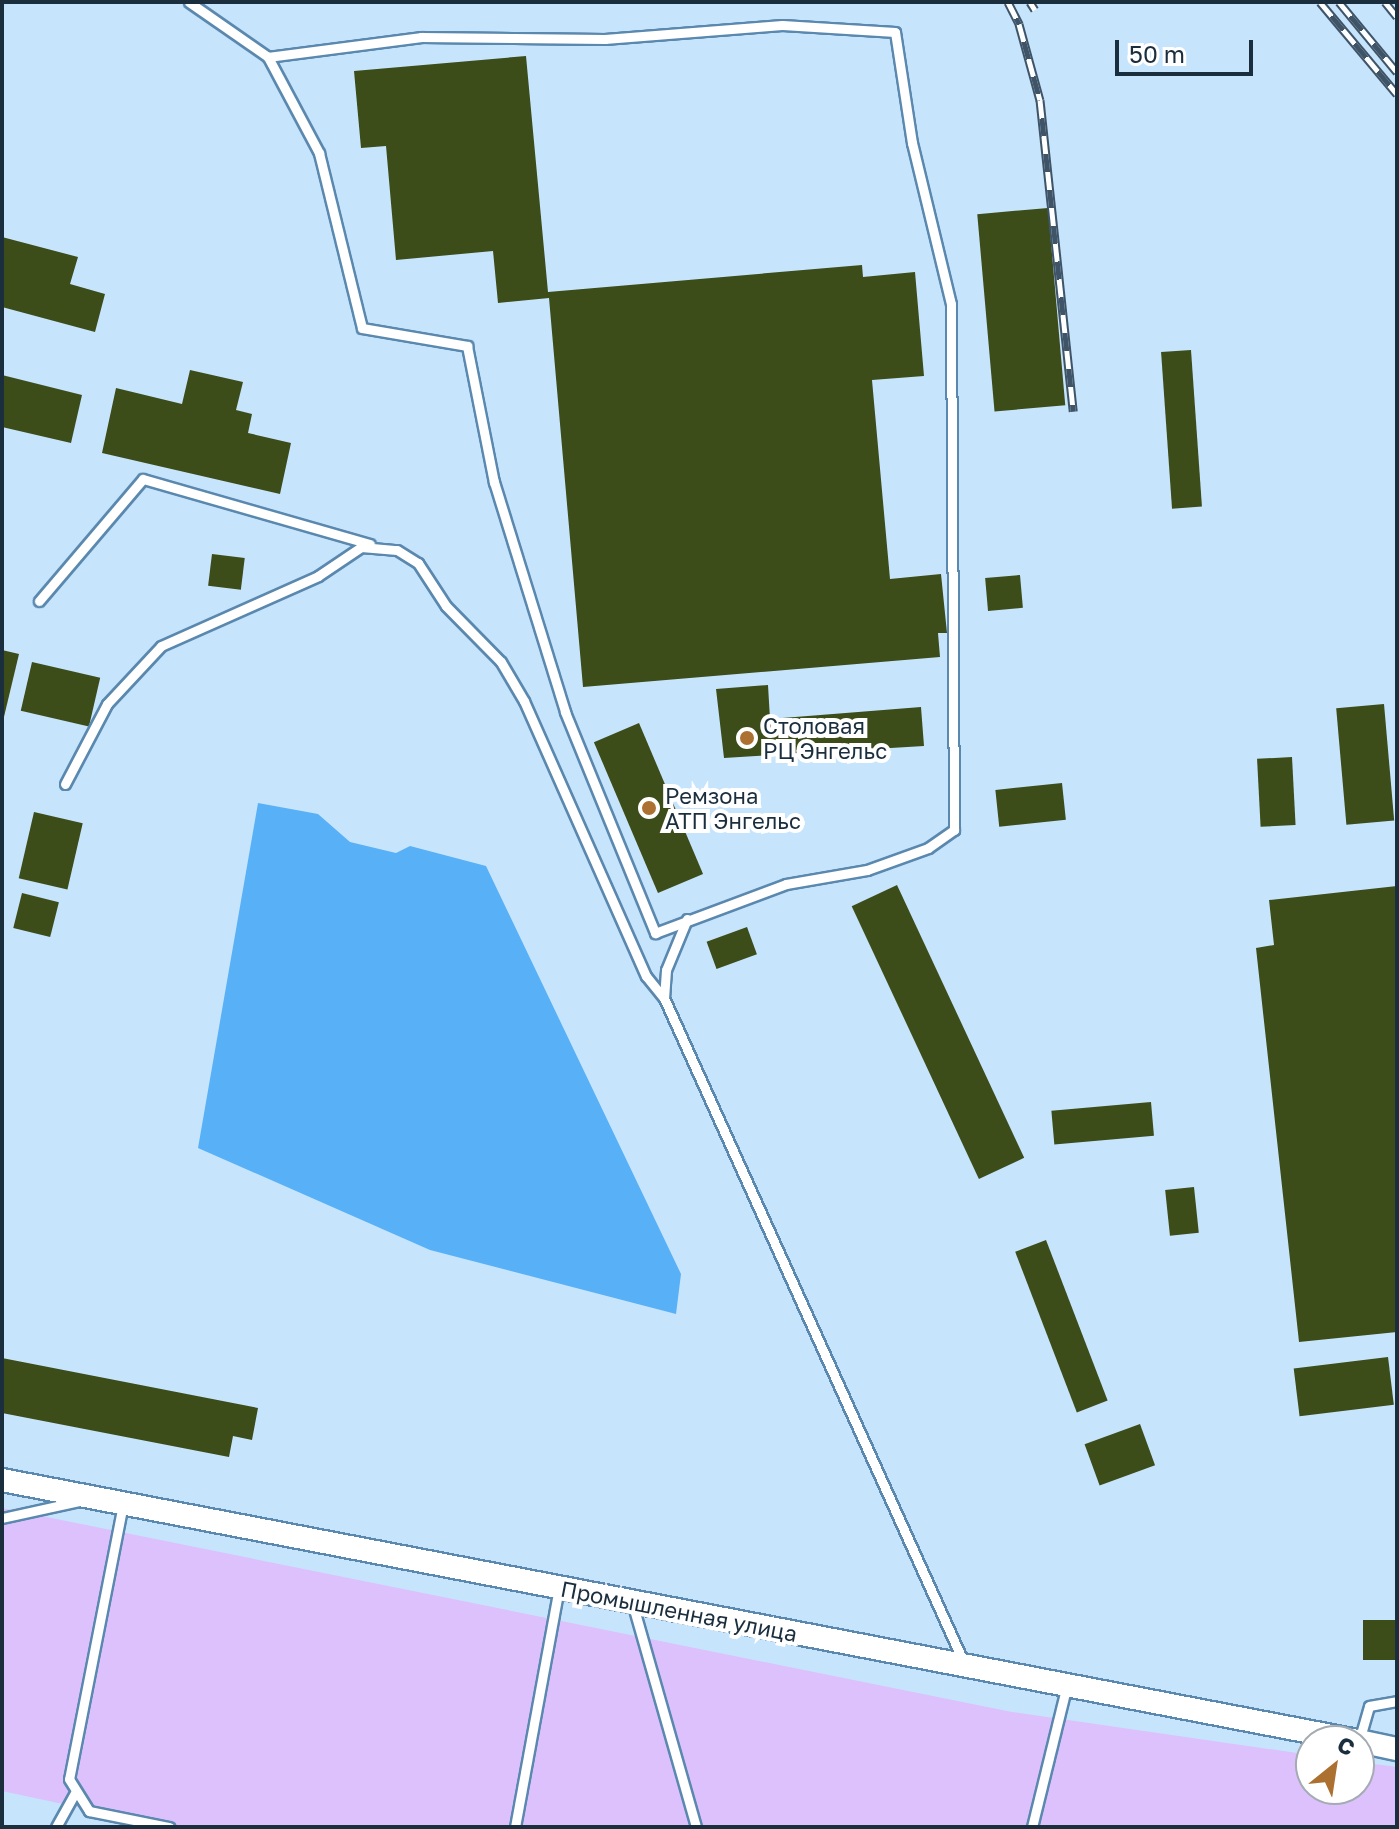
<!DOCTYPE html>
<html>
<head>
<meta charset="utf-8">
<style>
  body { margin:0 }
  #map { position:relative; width:1399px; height:1829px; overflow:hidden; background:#c7e4fd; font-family:"Golos Text",sans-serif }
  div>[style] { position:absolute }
  .green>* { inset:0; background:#dcc1fd }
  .water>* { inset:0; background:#58b0f6 }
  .building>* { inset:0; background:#3c4d1a; transform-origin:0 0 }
  .roads { filter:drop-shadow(2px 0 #5a88ae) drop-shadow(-2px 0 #5a88ae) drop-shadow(0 2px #5a88ae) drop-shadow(0 -2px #5a88ae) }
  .service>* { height:9px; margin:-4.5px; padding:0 4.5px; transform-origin:4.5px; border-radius:4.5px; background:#fff }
  .tertiary>* { height:22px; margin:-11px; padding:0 11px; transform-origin:11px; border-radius:11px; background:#fff }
  .rail>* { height:9px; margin-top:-4.5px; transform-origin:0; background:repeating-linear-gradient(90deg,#fff 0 18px,#3f5466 0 36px); box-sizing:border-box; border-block:2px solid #3f5466 }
  .dots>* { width:22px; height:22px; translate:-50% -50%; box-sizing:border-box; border:4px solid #fff; border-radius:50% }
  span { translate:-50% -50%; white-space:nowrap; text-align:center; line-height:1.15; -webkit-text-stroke:8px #fff; paint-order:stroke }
  .poi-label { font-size:22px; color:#1b2e3e }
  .left { translate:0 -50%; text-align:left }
  .street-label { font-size:22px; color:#1b2e3e }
  .frame { position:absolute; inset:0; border:4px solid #1b2e3e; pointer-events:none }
  .north { position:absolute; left:1295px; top:1725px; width:80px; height:80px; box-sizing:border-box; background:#fff; border:2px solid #a4abb2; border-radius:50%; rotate:30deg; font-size:22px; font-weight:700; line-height:32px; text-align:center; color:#1b2e3e }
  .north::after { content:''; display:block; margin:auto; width:28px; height:36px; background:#ac7131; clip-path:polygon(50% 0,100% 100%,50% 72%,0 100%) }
  .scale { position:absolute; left:1115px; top:40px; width:138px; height:36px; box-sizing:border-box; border:4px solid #1b2e3e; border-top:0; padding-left:10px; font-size:24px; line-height:28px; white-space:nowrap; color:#1b2e3e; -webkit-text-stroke:6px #fff; paint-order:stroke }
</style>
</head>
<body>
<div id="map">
  <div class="green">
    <i style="clip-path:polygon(2px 1508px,1012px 1712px,1311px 1755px,1311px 1789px,1359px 1789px,1359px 1762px,1397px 1767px,1397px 1827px,171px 1827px,2px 1791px)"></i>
  </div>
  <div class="water">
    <i style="clip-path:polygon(258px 803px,318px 814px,350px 842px,396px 853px,410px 846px,486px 866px,681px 1274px,676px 1314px,430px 1250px,198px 1148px)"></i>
  </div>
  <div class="building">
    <i style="clip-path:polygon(526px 56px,548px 292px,862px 265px,863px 277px,915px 272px,924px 376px,872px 380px,890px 579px,941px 574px,947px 633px,938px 633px,940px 657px,583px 687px,549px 298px,498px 303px,493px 251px,396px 260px,386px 146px,361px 148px,354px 71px)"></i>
    <i style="left:1048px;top:208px;width:198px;height:71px;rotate:85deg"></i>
    <i style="clip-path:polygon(2px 237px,78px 257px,70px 284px,105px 294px,95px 332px,2px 307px)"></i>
    <i style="left:1191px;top:350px;width:157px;height:30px;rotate:86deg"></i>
    <i style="clip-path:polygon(190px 370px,243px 382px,236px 410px,252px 414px,248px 433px,291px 443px,280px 494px,102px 453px,116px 388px,182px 404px)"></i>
    <i style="clip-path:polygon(2px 375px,82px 395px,71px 443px,2px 427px)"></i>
    <i style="left:212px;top:554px;width:33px;height:32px;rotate:7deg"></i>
    <i style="left:1020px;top:575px;width:33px;height:35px;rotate:85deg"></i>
    <i style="clip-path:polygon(2px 650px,19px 654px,3px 721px,2px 721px)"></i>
    <i style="left:32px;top:662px;width:70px;height:50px;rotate:13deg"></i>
    <i style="clip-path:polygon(768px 685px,770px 719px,921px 707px,924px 746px,724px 758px,716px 689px)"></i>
    <i style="left:1384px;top:704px;width:117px;height:48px;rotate:85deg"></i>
    <i style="left:639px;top:723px;width:164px;height:49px;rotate:67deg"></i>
    <i style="left:1292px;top:757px;width:68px;height:35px;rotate:87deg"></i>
    <i style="left:1062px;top:783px;width:37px;height:67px;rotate:84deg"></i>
    <i style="left:34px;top:812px;width:50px;height:68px;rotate:13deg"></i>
    <i style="left:897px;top:885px;width:301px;height:50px;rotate:65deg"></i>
    <i style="clip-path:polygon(1397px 886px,1397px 1332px,1299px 1342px,1256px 948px,1274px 945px,1269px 900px)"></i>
    <i style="left:22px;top:893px;width:38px;height:36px;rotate:14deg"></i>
    <i style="left:747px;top:927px;width:29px;height:43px;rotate:70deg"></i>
    <i style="left:1151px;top:1102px;width:34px;height:100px;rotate:85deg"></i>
    <i style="left:1194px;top:1187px;width:46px;height:29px;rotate:84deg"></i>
    <i style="left:1046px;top:1240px;width:172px;height:33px;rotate:69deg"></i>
    <i style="left:1388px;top:1357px;width:48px;height:95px;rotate:83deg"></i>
    <i style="clip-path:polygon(2px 1358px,258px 1408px,252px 1440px,233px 1436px,229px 1457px,2px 1413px)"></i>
    <i style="left:1140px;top:1424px;width:44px;height:59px;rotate:70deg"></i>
    <i style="left:1397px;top:1620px;width:40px;height:34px;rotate:90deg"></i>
  </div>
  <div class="roads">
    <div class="service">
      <i style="left:189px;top:2px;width:96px;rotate:34.8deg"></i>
      <i style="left:268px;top:57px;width:109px;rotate:62deg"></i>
      <i style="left:319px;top:153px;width:180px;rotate:76.2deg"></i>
      <i style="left:362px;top:328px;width:107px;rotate:9.7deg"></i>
      <i style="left:467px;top:346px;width:139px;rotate:78.8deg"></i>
      <i style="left:494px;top:482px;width:241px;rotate:72.8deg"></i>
      <i style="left:565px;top:712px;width:239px;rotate:67.8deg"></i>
      <i style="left:655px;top:933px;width:140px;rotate:-20.5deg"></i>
      <i style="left:786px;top:884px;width:82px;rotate:-9.8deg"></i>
      <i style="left:867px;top:870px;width:65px;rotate:-19.8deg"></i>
      <i style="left:928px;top:848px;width:32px;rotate:-35deg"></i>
      <i style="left:954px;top:830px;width:526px;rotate:-90.33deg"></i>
      <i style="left:951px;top:304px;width:166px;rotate:-103.6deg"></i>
      <i style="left:912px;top:143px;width:112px;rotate:-98.7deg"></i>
      <i style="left:895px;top:32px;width:113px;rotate:-176.5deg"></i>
      <i style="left:782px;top:25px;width:178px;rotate:175.5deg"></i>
      <i style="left:605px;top:39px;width:184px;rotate:-179.4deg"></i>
      <i style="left:421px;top:37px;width:154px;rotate:172.6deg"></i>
      <i style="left:39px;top:601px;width:160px;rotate:-49.6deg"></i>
      <i style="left:143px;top:479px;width:236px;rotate:16deg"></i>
      <i style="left:65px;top:784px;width:90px;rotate:-62.3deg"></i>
      <i style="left:107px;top:704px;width:79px;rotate:-47deg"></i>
      <i style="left:161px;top:646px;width:172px;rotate:-24deg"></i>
      <i style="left:318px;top:576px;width:52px;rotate:-34deg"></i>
      <i style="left:361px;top:547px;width:36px;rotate:5deg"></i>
      <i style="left:397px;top:550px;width:25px;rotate:32deg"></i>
      <i style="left:418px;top:563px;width:51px;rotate:56.9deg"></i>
      <i style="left:446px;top:606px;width:78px;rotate:45.5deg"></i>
      <i style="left:501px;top:662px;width:45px;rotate:59.5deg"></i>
      <i style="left:524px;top:701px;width:301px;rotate:66.1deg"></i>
      <i style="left:646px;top:976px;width:28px;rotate:51deg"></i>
      <i style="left:687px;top:919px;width:55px;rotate:112.4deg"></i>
      <i style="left:666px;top:970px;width:28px;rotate:94deg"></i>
      <i style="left:664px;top:998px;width:730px;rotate:65.72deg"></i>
      <i style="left:123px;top:1504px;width:280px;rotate:101.1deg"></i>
      <i style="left:69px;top:1779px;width:38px;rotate:58deg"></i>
      <i style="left:89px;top:1811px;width:82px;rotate:11.3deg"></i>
      <i style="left:2px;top:1518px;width:79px;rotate:-12.4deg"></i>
      <i style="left:632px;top:1602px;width:234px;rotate:74.1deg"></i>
      <i style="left:1359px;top:1741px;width:36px;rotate:-74deg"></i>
      <i style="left:1369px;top:1706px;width:28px;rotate:-10deg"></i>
      <i style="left:56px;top:1827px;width:41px;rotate:-60.9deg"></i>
      <i style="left:515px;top:1827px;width:244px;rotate:-79.6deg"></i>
      <i style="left:1032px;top:1827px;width:146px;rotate:-76.2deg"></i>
    </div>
    <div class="tertiary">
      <i style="left:2px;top:1480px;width:1380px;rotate:10.9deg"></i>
      <i style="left:1359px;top:1741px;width:39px;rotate:12deg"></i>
    </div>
  </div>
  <div class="rail">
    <i style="left:1008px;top:2px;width:25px;rotate:63deg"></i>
    <i style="left:1019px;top:24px;width:79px;rotate:74.6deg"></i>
    <i style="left:1040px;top:100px;width:313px;rotate:83.9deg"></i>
    <i style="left:1030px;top:2px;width:9px;rotate:58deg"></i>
    <i style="left:1320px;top:2px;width:120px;rotate:50.1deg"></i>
    <i style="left:1339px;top:2px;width:91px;rotate:50.4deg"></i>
    <i style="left:1385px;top:2px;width:19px;rotate:51deg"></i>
  </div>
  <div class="dots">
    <i style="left:747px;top:738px;background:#ac7131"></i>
    <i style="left:649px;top:808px;background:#ac7131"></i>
  </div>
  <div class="poi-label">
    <span class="left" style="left:763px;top:738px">Столовая<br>РЦ Энгельс</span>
    <span class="left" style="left:665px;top:808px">Ремзона<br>АТП Энгельс</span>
  </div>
  <div class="street-label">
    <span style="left:679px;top:1611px;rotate:11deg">Промышленная улица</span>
  </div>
  <div class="frame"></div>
  <div class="north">С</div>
  <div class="scale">50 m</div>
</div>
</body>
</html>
